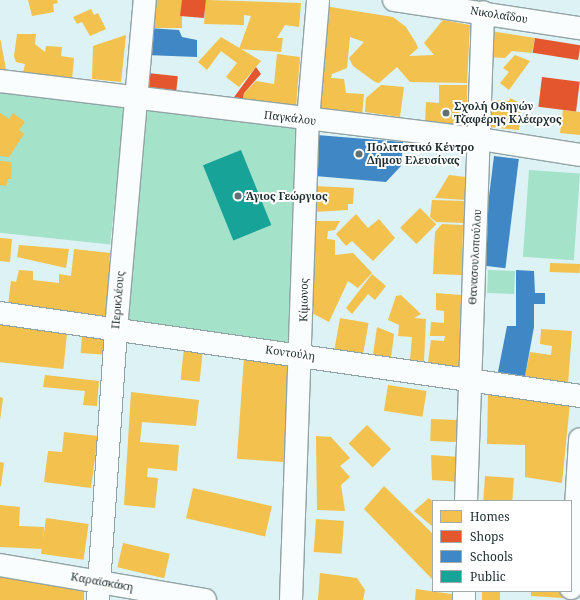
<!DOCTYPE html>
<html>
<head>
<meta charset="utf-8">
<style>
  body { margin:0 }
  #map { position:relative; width:580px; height:600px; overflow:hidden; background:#dcf2f4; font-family:"Noto Serif",serif }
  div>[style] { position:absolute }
  .green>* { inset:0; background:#a4e2ca; transform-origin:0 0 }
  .homes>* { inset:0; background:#f2c14e; transform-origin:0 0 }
  .shops>* { inset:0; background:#e4572e; transform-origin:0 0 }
  .schools>* { inset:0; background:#3f88c5; transform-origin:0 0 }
  .public>* { inset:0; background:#17a398; transform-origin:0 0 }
  .roads { filter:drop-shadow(1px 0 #92a3a5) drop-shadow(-1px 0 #92a3a5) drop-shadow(0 1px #92a3a5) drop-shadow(0 -1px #92a3a5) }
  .minor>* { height:22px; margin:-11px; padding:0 11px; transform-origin:11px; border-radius:11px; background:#fafdfd }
  .major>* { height:22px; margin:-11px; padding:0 11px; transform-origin:11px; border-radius:11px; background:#fafdfd }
  .dots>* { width:11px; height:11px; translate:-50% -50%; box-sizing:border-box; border:2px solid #fff; border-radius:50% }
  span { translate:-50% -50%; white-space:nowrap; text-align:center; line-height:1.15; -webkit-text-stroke:4px #fff; paint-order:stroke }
  .street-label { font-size:11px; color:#1c2c2e }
  .poi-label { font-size:11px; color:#1c2c2e; font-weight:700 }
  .left { translate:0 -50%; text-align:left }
  .legend { position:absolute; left:432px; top:500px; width:140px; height:92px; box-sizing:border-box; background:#fff; border:1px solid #a4abab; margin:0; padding:5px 7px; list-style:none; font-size:12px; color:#1c2c2e }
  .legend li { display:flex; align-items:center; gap:8px; height:20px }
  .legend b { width:20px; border:1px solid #a4abab }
</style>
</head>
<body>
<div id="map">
  <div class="green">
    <i style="left:0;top:87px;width:126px;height:145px;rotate:6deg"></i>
    <i style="clip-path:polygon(142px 105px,302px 129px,294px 346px,122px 322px)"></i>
    <i style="left:529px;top:170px;width:51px;height:87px;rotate:4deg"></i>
    <i style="left:488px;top:270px;width:27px;height:23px;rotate:2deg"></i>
  </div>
  <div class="homes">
    <i style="clip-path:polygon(28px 0,57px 0,58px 3px,53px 4px,54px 12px,32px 16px)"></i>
    <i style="left:149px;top:0;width:33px;height:28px"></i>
    <i style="clip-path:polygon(206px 0,301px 3px,299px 27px,285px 25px,277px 38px,283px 38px,281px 52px,239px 49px,251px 16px,244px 15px,244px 25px,204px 24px)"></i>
    <i style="clip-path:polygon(324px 6px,393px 17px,406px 27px,416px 43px,418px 48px,409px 56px,434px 55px,424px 43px,443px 20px,470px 25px,467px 83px,410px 82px,397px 67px,379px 83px,375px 82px,353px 66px,349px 58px,364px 42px,350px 37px,347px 68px,332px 74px,331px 78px,344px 79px,346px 93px,364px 94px,362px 116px,318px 113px)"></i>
    <i style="clip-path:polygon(91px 9px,94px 15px,98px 13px,106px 29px,90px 36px,82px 22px,77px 24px,73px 17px)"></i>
    <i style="clip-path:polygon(490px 31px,535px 38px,532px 53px,512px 51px,505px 58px,488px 57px)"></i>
    <i style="clip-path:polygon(17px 34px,36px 34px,35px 44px,45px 52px,46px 46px,62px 47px,61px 56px,74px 58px,72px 79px,23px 73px,25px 64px,16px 62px,14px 56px)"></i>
    <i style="clip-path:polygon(126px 35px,121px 82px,92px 79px,93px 46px)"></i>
    <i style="clip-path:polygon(221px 37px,261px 61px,239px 87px,226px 77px,237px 63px,221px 51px,207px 70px,198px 62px)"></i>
    <i style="clip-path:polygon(0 39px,1px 42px,6px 70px,0 70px)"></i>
    <i style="clip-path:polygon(277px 54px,300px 57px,296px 107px,242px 102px,244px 93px,256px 81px,274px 84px)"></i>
    <i style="clip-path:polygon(515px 55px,530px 61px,509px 90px,500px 83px,509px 72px,503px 68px)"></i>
    <i style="clip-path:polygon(381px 85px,404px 87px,400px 117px,365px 112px,366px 98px)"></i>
    <i style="clip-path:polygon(439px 85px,467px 85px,467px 130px,425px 124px,426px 102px,439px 103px)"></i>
    <i style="clip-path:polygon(510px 98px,522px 104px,519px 130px,488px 127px,490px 100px,509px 101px)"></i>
    <i style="clip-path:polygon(563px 110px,580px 112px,580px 135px,560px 133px)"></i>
    <i style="clip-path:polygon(0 113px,9px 119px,13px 113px,25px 122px,19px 130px,24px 134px,9px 157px,0 156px)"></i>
    <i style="clip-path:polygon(0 161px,12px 162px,11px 179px,8px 179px,6px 186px,0 185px)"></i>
    <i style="clip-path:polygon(449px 175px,466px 177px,466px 200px,435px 198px)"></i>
    <i style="clip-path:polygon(314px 186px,354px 188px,353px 204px,348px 204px,348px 210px,313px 212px)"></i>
    <i style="clip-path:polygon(432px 200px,464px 201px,464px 223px,436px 222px,430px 217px)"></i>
    <i style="left:420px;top:208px;width:23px;height:28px;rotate:45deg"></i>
    <i style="clip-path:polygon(356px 214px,368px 228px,379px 219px,395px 238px,373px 261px,352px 241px,346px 246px,336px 234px)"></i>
    <i style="clip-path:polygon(312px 221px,340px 221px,335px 230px,328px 231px,327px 239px,335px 240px,335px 255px,353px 253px,372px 273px,358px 288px,348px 281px,329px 322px,310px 312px)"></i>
    <i style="clip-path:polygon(442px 224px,463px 225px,462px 275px,433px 274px,435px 232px)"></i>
    <i style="clip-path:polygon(0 238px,12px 239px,10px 262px,0 261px)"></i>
    <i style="clip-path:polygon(19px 245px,69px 249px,66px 268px,17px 257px)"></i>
    <i style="clip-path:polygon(74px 249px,110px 253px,106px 318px,8px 305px,11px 281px,16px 282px,19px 270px,33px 271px,33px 280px,59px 283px,59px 274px,71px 276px)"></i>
    <i style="left:550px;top:263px;width:30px;height:9px;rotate:2deg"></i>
    <i style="clip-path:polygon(372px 274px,386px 286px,375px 300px,368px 294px,352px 314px,346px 308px)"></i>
    <i style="clip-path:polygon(436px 293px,461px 295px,459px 368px,428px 362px,431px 340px,444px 341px,445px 336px,430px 336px,431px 322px,444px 323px,444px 311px,436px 310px)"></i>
    <i style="clip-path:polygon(401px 295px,421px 314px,414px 318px,426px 319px,424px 361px,410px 360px,412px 337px,398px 336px,399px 325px,388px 320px,396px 296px)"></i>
    <i style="left:340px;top:318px;width:29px;height:34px;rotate:10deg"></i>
    <i style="left:0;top:321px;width:68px;height:41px;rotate:6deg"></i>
    <i style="clip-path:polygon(377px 327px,394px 334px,391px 358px,373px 355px)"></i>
    <i style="clip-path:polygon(541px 329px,572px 331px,568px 384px,525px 376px,530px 352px,551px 355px,552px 346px,540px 344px)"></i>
    <i style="left:82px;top:334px;width:26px;height:19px;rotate:4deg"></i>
    <i style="left:184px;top:348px;width:19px;height:32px;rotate:6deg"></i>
    <i style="left:244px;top:357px;width:47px;height:102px;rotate:4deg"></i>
    <i style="clip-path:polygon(45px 375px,99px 381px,97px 406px,83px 405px,85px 391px,43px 387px)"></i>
    <i style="left:388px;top:385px;width:39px;height:26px;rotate:9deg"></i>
    <i style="clip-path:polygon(131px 392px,199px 400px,196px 426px,142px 422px,140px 442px,179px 445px,177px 471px,148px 468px,147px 477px,158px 478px,155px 508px,124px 505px)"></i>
    <i style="clip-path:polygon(488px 393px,570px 403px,562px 483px,525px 477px,525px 445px,487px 444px)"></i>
    <i style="clip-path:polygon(0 397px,3px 398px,0 421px)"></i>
    <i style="left:431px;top:419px;width:26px;height:22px;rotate:2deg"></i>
    <i style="left:367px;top:425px;width:34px;height:26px;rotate:45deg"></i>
    <i style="clip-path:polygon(64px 432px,98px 436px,91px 488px,44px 482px,48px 451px,62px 452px)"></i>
    <i style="clip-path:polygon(316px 436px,331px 437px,350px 458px,340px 466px,350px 477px,341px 485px,345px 511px,317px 510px)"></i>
    <i style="clip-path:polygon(431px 455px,460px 457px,460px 482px,432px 480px)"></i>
    <i style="clip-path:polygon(0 462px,4px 463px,1px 486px,0 486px)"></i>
    <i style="left:485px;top:476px;width:29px;height:25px;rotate:4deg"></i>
    <i style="clip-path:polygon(384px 486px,433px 534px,433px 580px,364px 509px)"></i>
    <i style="left:193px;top:488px;width:81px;height:31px;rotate:13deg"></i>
    <i style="clip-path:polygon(429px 498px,433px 502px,433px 527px,414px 511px)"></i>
    <i style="clip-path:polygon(0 505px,20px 507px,19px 526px,44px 527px,43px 549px,0 547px)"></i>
    <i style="left:46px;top:518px;width:43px;height:36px;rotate:8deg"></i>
    <i style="left:316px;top:519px;width:28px;height:33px;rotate:4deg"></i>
    <i style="left:123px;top:543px;width:48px;height:25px;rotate:13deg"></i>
    <i style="clip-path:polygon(320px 573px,357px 578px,365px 590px,363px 600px,318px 600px)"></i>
    <i style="clip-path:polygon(0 574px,84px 589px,84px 600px,0 600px)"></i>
    <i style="clip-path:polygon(416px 589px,458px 595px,458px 600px,415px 600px)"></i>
    <i style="left:482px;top:591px;width:18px;height:9px"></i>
    <i style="clip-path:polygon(531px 591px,563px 591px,563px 598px,531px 596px)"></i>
  </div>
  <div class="shops">
    <i style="clip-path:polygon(182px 0,206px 0,204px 18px,180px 16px)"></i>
    <i style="left:535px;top:38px;width:46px;height:15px;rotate:9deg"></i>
    <i style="clip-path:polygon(256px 67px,261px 74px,244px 93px,242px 102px,232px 100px)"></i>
    <i style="left:148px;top:73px;width:30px;height:16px;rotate:6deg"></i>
    <i style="left:542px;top:77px;width:38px;height:30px;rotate:7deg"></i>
  </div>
  <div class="schools">
    <i style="clip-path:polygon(147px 28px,179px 30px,182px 37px,197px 40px,197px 57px,146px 55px)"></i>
    <i style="clip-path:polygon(317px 135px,403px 142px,401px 166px,386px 182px,315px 176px)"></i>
    <i style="left:494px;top:156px;width:25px;height:110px;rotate:7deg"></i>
    <i style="clip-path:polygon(516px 270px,534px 271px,535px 293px,545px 293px,545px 304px,534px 304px,534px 327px,525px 376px,498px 372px,507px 326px,516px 326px)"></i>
  </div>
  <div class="public">
    <i style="left:241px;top:150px;width:81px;height:41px;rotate:68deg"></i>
  </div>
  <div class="roads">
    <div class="minor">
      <i style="left:394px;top:0;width:188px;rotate:8.6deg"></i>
      <i style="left:466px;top:501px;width:489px;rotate:-88deg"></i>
      <i style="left:0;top:565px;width:208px;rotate:9.7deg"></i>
      <i style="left:571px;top:588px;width:149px;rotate:-86.5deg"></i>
      <i style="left:98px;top:600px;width:272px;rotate:-86.2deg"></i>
      <i style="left:116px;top:329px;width:330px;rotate:-85deg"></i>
      <i style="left:291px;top:600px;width:480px;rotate:-88deg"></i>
      <i style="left:308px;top:120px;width:120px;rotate:-85.2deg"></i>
      <i style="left:464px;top:600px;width:9px;rotate:-90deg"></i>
    </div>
    <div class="major">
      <i style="left:0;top:81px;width:483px;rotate:6.9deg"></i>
      <i style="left:480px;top:139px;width:101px;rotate:9.1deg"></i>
      <i style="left:0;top:313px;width:586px;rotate:8.14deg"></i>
    </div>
  </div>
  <div class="dots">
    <i style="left:446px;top:113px;background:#5f7173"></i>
    <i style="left:359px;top:154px;background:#5f7173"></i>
    <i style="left:238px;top:196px;background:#5f7173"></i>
  </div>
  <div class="street-label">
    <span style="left:499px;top:15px;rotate:9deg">Νικολαΐδου</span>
    <span style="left:290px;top:118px;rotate:7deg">Παγκάλου</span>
    <span style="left:475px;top:257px;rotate:-87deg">Θανασουλοπούλου</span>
    <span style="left:118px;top:300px;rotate:-85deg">Περικλέους</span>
    <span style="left:304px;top:300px;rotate:-89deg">Κίμωνος</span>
    <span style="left:290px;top:353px;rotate:8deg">Κοντούλη</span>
    <span style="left:102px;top:582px;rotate:10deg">Καραϊσκάκη</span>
  </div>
  <div class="poi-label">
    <span class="left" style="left:454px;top:113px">Σχολή Οδηγών<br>Τζαφέρης Κλέαρχος</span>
    <span class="left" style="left:367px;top:154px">Πολιτιστικό Κέντρο<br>Δήμου Ελευσίνας</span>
    <span class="left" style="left:246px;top:196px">Άγιος Γεώργιος</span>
  </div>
  <ul class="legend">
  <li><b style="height:11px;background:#f2c14e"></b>Homes</li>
  <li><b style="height:11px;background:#e4572e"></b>Shops</li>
  <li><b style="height:11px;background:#3f88c5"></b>Schools</li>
  <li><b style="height:11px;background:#17a398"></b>Public</li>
  </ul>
</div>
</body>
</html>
